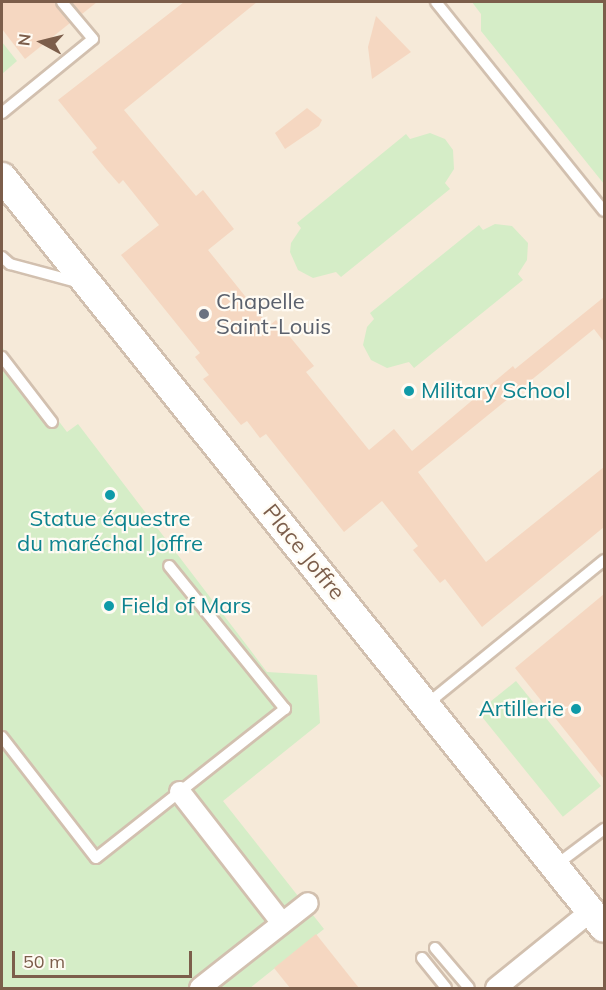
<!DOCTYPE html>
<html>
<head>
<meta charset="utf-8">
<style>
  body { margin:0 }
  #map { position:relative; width:606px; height:990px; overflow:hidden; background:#fef7eb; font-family:Mulish,sans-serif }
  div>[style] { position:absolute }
  .residential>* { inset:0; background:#f6ead9; transform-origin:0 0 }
  .green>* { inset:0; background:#d5edc7; transform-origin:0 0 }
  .building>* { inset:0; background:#f5d7c1 }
  .roads { filter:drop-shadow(2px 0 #d2c0af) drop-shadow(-2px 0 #d2c0af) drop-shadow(0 2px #d2c0af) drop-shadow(0 -2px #d2c0af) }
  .lane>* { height:10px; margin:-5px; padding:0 5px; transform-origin:5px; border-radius:5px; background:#fff }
  .street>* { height:20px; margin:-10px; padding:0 10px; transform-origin:10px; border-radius:10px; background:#fff }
  .secondary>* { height:28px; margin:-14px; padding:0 14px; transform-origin:14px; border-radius:14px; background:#fff }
  .dots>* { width:16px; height:16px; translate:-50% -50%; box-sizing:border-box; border:3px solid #fffbf3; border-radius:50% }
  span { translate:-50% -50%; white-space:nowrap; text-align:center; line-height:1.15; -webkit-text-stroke:4.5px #fffbf3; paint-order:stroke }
  .worship-label { font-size:22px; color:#5b616d }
  .left { translate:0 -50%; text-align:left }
  .culture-label { font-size:22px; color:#0d838f }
  .right { translate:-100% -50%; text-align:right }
  .street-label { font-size:22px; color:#7c5e4b }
  .frame { position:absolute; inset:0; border:3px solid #7c5e4b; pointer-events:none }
  .north { position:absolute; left:12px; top:12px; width:60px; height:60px; -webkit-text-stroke:4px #fffbf3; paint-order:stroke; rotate:277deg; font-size:16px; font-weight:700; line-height:24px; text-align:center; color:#7c5e4b }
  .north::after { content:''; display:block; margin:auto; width:21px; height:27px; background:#7c5e4b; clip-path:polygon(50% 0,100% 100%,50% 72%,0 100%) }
  .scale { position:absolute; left:12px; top:951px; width:180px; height:27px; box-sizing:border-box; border:3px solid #7c5e4b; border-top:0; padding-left:8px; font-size:18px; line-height:21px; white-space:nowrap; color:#7c5e4b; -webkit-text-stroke:4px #fffbf3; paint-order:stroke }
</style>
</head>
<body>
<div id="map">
  <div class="residential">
    <i style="left:2px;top:2px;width:602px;height:986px"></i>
  </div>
  <div class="green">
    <i style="clip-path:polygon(472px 2px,604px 2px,604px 184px,481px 31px,481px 14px)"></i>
    <i style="clip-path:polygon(2px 42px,17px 61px,2px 74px)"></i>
    <i style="clip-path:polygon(430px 133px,445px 139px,453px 150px,454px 169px,445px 183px,450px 189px,341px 277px,336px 272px,313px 278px,298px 270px,290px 252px,291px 243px,301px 228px,297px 223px,406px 134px,410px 139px)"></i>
    <i style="clip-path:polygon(495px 224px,512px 226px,528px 243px,527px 260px,518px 274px,523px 280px,414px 368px,409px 362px,387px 368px,371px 360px,363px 345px,367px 327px,374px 319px,370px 313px,479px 225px,483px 230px)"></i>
    <i style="clip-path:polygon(2px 347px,67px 432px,78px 424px,267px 672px,317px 675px,320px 723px,223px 801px,324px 929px,250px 988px,2px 988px)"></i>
    <i style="left:516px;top:681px;width:135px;height:49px;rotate:51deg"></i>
  </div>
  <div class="building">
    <i style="clip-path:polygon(2px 2px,55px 2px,70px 23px,25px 59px,2px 29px)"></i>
    <i style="clip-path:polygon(71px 2px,97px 2px,82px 14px)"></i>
    <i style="clip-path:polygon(184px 2px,257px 2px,124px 110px,196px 196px,203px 190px,234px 229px,208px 250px,269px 326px,276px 320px,314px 366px,306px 372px,369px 450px,394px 429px,412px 451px,513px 366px,515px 369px,604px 297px,604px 342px,594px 329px,418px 472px,486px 562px,604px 467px,604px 527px,482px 627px,445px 579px,440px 583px,413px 550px,418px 546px,382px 501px,344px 532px,266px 434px,260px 438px,247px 421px,241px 425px,203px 379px,209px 375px,195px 357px,200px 353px,121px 255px,159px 225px,123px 180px,119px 184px,105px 168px,92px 152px,97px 148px,58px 100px)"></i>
    <i style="clip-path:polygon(376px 16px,411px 52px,372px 79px,368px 47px)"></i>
    <i style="clip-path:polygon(307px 108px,322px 120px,319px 126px,285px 149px,275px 133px)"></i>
    <i style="clip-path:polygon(604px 594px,604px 779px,515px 668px)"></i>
    <i style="clip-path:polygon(316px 934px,359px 988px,290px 988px,274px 968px)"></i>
  </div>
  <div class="roads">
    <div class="lane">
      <i style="left:436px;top:2px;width:268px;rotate:51.2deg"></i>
      <i style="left:2px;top:113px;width:117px;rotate:-39.1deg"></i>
      <i style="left:93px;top:39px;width:48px;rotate:-130deg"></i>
      <i style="left:2px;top:257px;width:11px;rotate:41deg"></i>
      <i style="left:10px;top:264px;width:69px;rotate:15deg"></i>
      <i style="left:2px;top:357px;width:82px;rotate:52.4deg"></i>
      <i style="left:427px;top:704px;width:228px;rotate:-39.1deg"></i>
      <i style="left:2px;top:737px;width:153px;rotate:52.2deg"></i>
      <i style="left:96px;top:858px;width:241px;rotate:-38.3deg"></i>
      <i style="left:285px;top:709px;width:184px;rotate:-129deg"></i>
      <i style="left:556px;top:865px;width:60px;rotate:-36.9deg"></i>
      <i style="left:435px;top:948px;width:52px;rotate:49.6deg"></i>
      <i style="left:422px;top:958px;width:38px;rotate:51deg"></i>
    </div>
    <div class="street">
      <i style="left:180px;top:792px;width:166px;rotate:52.1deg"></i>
      <i style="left:200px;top:988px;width:137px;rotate:-38.2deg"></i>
      <i style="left:496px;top:988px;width:122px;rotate:-39deg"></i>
    </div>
    <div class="secondary">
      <i style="left:2px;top:177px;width:962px;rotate:51.28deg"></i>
    </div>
  </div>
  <div class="dots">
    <i style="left:204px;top:314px;background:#6b7280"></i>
    <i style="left:409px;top:391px;background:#0f9aa8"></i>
    <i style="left:110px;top:495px;background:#0f9aa8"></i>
    <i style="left:109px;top:606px;background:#0f9aa8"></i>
    <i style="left:576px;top:709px;background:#0f9aa8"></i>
  </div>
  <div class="worship-label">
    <span class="left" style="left:216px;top:314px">Chapelle<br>Saint-Louis</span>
  </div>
  <div class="culture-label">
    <span class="left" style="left:421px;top:391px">Military School</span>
    <span style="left:110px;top:531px">Statue équestre<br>du maréchal Joffre</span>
    <span class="left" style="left:121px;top:606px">Field of Mars</span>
    <span class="right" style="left:564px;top:709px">Artillerie</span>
  </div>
  <div class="street-label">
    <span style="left:304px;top:552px;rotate:51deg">Place Joffre</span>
  </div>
  <div class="frame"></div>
  <div class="north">N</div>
  <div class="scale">50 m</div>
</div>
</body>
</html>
